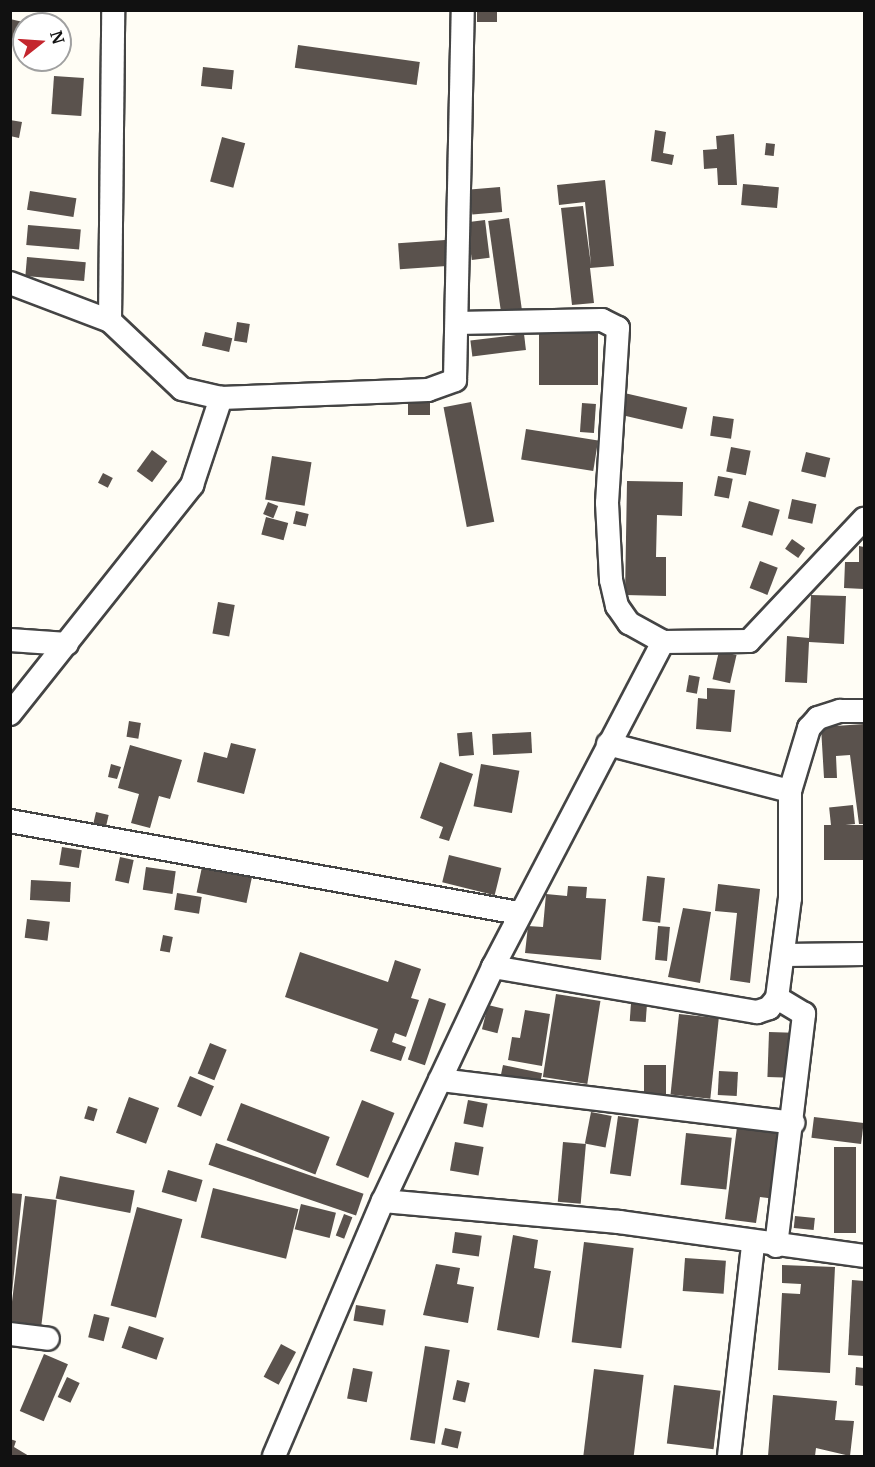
<!DOCTYPE html>
<html>
<head>
<meta charset="utf-8">
<style>
  body { margin:0 }
  #map { position:relative; width:875px; height:1467px; overflow:hidden; background:#fffdf5; font-family:Merriweather,serif }
  div>[style] { position:absolute }
  .building>* { inset:0; background:#5a524d; transform-origin:0 0 }
  .roads { filter:drop-shadow(2px 0 #444) drop-shadow(-2px 0 #444) drop-shadow(0 2px #444) drop-shadow(0 -2px #444) }
  .street>* { height:22px; margin:-11px; padding:0 11px; transform-origin:11px; border-radius:11px; background:#fff }
  span { translate:-50% -50%; white-space:nowrap; text-align:center; line-height:1.15; -webkit-text-stroke:6px #fff; paint-order:stroke }
  .frame { position:absolute; inset:0; border:12px solid #111; pointer-events:none }
  .north { position:absolute; left:12px; top:12px; width:60px; height:60px; box-sizing:border-box; background:#fff; border:2px solid #a0a0a0; border-radius:50%; rotate:73deg; font-size:16px; font-weight:700; line-height:24px; text-align:center; color:#111 }
  .north::after { content:''; display:block; margin:auto; width:21px; height:27px; background:#c4262e; clip-path:polygon(50% 0,100% 100%,50% 72%,0 100%) }
</style>
</head>
<body>
<div id="map">
  <div class="building">
    <i style="left:477px;top:10px;width:20px;height:12px"></i>
    <i style="clip-path:polygon(10px 19px,23px 22px,18px 40px,10px 38px)"></i>
    <i style="left:298px;top:45px;width:123px;height:23px;rotate:8deg"></i>
    <i style="left:203px;top:67px;width:31px;height:19px;rotate:6deg"></i>
    <i style="left:54px;top:76px;width:30px;height:38px;rotate:4deg"></i>
    <i style="clip-path:polygon(10px 120px,22px 122px,19px 138px,10px 136px)"></i>
    <i style="clip-path:polygon(655px 130px,666px 132px,663px 153px,674px 155px,672px 165px,651px 161px)"></i>
    <i style="clip-path:polygon(734px 134px,737px 185px,718px 185px,717px 168px,704px 169px,703px 150px,717px 149px,716px 136px)"></i>
    <i style="left:222px;top:137px;width:24px;height:46px;rotate:15deg"></i>
    <i style="left:766px;top:143px;width:9px;height:12px;rotate:6deg"></i>
    <i style="clip-path:polygon(605px 180px,614px 266px,590px 268px,594px 303px,572px 305px,561px 208px,583px 206px,591px 265px,585px 202px,559px 205px,557px 185px)"></i>
    <i style="left:743px;top:184px;width:36px;height:21px;rotate:5deg"></i>
    <i style="left:500px;top:187px;width:25px;height:30px;rotate:85deg"></i>
    <i style="left:30px;top:191px;width:47px;height:19px;rotate:9deg"></i>
    <i style="left:509px;top:218px;width:94px;height:21px;rotate:82deg"></i>
    <i style="left:485px;top:220px;width:38px;height:18px;rotate:83deg"></i>
    <i style="left:28px;top:225px;width:53px;height:20px;rotate:5deg"></i>
    <i style="left:445px;top:240px;width:26px;height:47px;rotate:86deg"></i>
    <i style="left:27px;top:257px;width:59px;height:19px;rotate:5deg"></i>
    <i style="left:237px;top:322px;width:13px;height:19px;rotate:9deg"></i>
    <i style="left:205px;top:332px;width:28px;height:14px;rotate:13deg"></i>
    <i style="left:539px;top:332px;width:59px;height:53px"></i>
    <i style="left:524px;top:334px;width:16px;height:54px;rotate:83deg"></i>
    <i style="left:620px;top:392px;width:69px;height:22px;rotate:13deg"></i>
    <i style="left:408px;top:402px;width:22px;height:13px"></i>
    <i style="left:471px;top:402px;width:122px;height:28px;rotate:79deg"></i>
    <i style="left:582px;top:403px;width:14px;height:29px;rotate:4deg"></i>
    <i style="left:713px;top:416px;width:21px;height:20px;rotate:8deg"></i>
    <i style="left:526px;top:429px;width:73px;height:31px;rotate:9deg"></i>
    <i style="left:731px;top:447px;width:20px;height:25px;rotate:11deg"></i>
    <i style="left:152px;top:450px;width:19px;height:26px;rotate:36deg"></i>
    <i style="left:806px;top:452px;width:25px;height:20px;rotate:14deg"></i>
    <i style="left:272px;top:456px;width:40px;height:44px;rotate:9deg"></i>
    <i style="left:103px;top:473px;width:11px;height:11px;rotate:27deg"></i>
    <i style="left:718px;top:476px;width:15px;height:20px;rotate:11deg"></i>
    <i style="clip-path:polygon(627px 481px,683px 482px,682px 516px,657px 515px,656px 557px,666px 557px,666px 596px,625px 595px)"></i>
    <i style="left:792px;top:499px;width:25px;height:20px;rotate:12deg"></i>
    <i style="left:749px;top:501px;width:32px;height:27px;rotate:16deg"></i>
    <i style="left:268px;top:502px;width:11px;height:13px;rotate:22deg"></i>
    <i style="left:296px;top:511px;width:13px;height:13px;rotate:13deg"></i>
    <i style="left:266px;top:517px;width:23px;height:18px;rotate:15deg"></i>
    <i style="left:792px;top:539px;width:16px;height:12px;rotate:35deg"></i>
    <i style="clip-path:polygon(859px 546px,864px 547px,864px 589px,844px 588px,845px 562px,859px 562px)"></i>
    <i style="left:760px;top:561px;width:19px;height:29px;rotate:21deg"></i>
    <i style="clip-path:polygon(811px 595px,846px 596px,844px 644px,809px 642px,807px 683px,785px 682px,787px 636px,809px 638px)"></i>
    <i style="left:218px;top:602px;width:17px;height:32px;rotate:10deg"></i>
    <i style="left:719px;top:651px;width:18px;height:29px;rotate:13deg"></i>
    <i style="left:689px;top:675px;width:11px;height:17px;rotate:10deg"></i>
    <i style="clip-path:polygon(707px 688px,735px 690px,731px 732px,696px 729px,698px 698px,707px 699px)"></i>
    <i style="left:129px;top:721px;width:12px;height:16px;rotate:9deg"></i>
    <i style="clip-path:polygon(864px 724px,864px 824px,859px 824px,850px 755px,836px 756px,837px 778px,824px 778px,821px 727px)"></i>
    <i style="left:472px;top:732px;width:23px;height:15px;rotate:85deg"></i>
    <i style="left:531px;top:732px;width:21px;height:39px;rotate:87deg"></i>
    <i style="clip-path:polygon(231px 743px,256px 749px,244px 794px,197px 782px,204px 752px,227px 758px)"></i>
    <i style="clip-path:polygon(130px 745px,182px 760px,170px 799px,159px 796px,150px 828px,131px 823px,139px 794px,118px 788px)"></i>
    <i style="clip-path:polygon(440px 762px,473px 774px,449px 841px,439px 838px,443px 827px,420px 818px)"></i>
    <i style="clip-path:polygon(111px 764px,121px 767px,117px 779px,108px 777px)"></i>
    <i style="left:481px;top:764px;width:39px;height:43px;rotate:10deg"></i>
    <i style="left:853px;top:805px;width:19px;height:24px;rotate:84deg"></i>
    <i style="left:96px;top:812px;width:13px;height:19px;rotate:13deg"></i>
    <i style="left:864px;top:825px;width:35px;height:40px;rotate:90deg"></i>
    <i style="left:62px;top:847px;width:20px;height:18px;rotate:9deg"></i>
    <i style="left:449px;top:855px;width:54px;height:28px;rotate:14deg"></i>
    <i style="left:120px;top:857px;width:14px;height:24px;rotate:12deg"></i>
    <i style="left:146px;top:867px;width:30px;height:23px;rotate:8deg"></i>
    <i style="left:202px;top:867px;width:51px;height:26px;rotate:12deg"></i>
    <i style="left:647px;top:876px;width:18px;height:45px;rotate:6deg"></i>
    <i style="left:31px;top:880px;width:40px;height:20px;rotate:3deg"></i>
    <i style="clip-path:polygon(718px 884px,760px 889px,750px 983px,730px 980px,737px 913px,715px 911px)"></i>
    <i style="clip-path:polygon(568px 886px,587px 887px,586px 898px,606px 899px,601px 960px,525px 953px,528px 926px,543px 927px,546px 894px,567px 896px)"></i>
    <i style="left:177px;top:893px;width:25px;height:17px;rotate:9deg"></i>
    <i style="clip-path:polygon(683px 908px,711px 912px,700px 983px,668px 977px)"></i>
    <i style="left:27px;top:919px;width:23px;height:19px;rotate:7deg"></i>
    <i style="left:658px;top:926px;width:12px;height:34px;rotate:5deg"></i>
    <i style="left:163px;top:935px;width:10px;height:16px;rotate:11deg"></i>
    <i style="clip-path:polygon(300px 952px,388px 982px,395px 960px,421px 969px,411px 998px,419px 1000px,406px 1037px,395px 1033px,392px 1042px,406px 1047px,401px 1061px,370px 1051px,378px 1029px,285px 997px)"></i>
    <i style="left:556px;top:994px;width:45px;height:84px;rotate:9deg"></i>
    <i style="left:429px;top:998px;width:18px;height:65px;rotate:19deg"></i>
    <i style="left:631px;top:1003px;width:16px;height:18px;rotate:4deg"></i>
    <i style="left:488px;top:1005px;width:16px;height:25px;rotate:14deg"></i>
    <i style="clip-path:polygon(525px 1010px,550px 1014px,542px 1066px,508px 1060px,512px 1037px,520px 1038px)"></i>
    <i style="left:679px;top:1014px;width:40px;height:81px;rotate:6deg"></i>
    <i style="left:769px;top:1032px;width:24px;height:45px;rotate:2deg"></i>
    <i style="left:210px;top:1043px;width:18px;height:33px;rotate:22deg"></i>
    <i style="left:503px;top:1065px;width:40px;height:17px;rotate:12deg"></i>
    <i style="left:644px;top:1065px;width:22px;height:30px"></i>
    <i style="left:719px;top:1071px;width:19px;height:24px;rotate:3deg"></i>
    <i style="left:190px;top:1076px;width:26px;height:33px;rotate:23deg"></i>
    <i style="left:129px;top:1097px;width:32px;height:38px;rotate:20deg"></i>
    <i style="left:362px;top:1100px;width:35px;height:70px;rotate:22deg"></i>
    <i style="left:468px;top:1100px;width:20px;height:24px;rotate:11deg"></i>
    <i style="left:241px;top:1103px;width:95px;height:40px;rotate:21deg"></i>
    <i style="left:88px;top:1106px;width:10px;height:13px;rotate:17deg"></i>
    <i style="left:591px;top:1112px;width:21px;height:32px;rotate:11deg"></i>
    <i style="left:618px;top:1116px;width:21px;height:58px;rotate:8deg"></i>
    <i style="left:814px;top:1117px;width:50px;height:21px;rotate:7deg"></i>
    <i style="clip-path:polygon(737px 1127px,784px 1133px,776px 1199px,760px 1197px,756px 1223px,725px 1219px)"></i>
    <i style="left:686px;top:1133px;width:46px;height:52px;rotate:6deg"></i>
    <i style="left:455px;top:1142px;width:29px;height:29px;rotate:10deg"></i>
    <i style="left:563px;top:1142px;width:23px;height:60px;rotate:5deg"></i>
    <i style="left:216px;top:1143px;width:156px;height:23px;rotate:19deg"></i>
    <i style="left:834px;top:1147px;width:22px;height:86px"></i>
    <i style="left:168px;top:1170px;width:36px;height:23px;rotate:16deg"></i>
    <i style="left:60px;top:1176px;width:76px;height:23px;rotate:11deg"></i>
    <i style="left:213px;top:1188px;width:88px;height:51px;rotate:14deg"></i>
    <i style="clip-path:polygon(10px 1193px,22px 1194px,12px 1293px,10px 1293px)"></i>
    <i style="left:25px;top:1196px;width:32px;height:126px;rotate:7deg"></i>
    <i style="left:301px;top:1204px;width:36px;height:26px;rotate:14deg"></i>
    <i style="left:137px;top:1207px;width:47px;height:102px;rotate:15deg"></i>
    <i style="left:344px;top:1214px;width:9px;height:23px;rotate:21deg"></i>
    <i style="left:795px;top:1216px;width:20px;height:12px;rotate:6deg"></i>
    <i style="left:455px;top:1232px;width:27px;height:21px;rotate:8deg"></i>
    <i style="clip-path:polygon(513px 1235px,538px 1240px,534px 1268px,551px 1271px,539px 1338px,497px 1330px)"></i>
    <i style="left:584px;top:1242px;width:50px;height:101px;rotate:7deg"></i>
    <i style="left:685px;top:1258px;width:41px;height:33px;rotate:4deg"></i>
    <i style="clip-path:polygon(436px 1264px,460px 1268px,457px 1284px,474px 1287px,468px 1323px,423px 1315px)"></i>
    <i style="clip-path:polygon(782px 1265px,835px 1267px,830px 1373px,778px 1370px,782px 1293px,800px 1294px,801px 1284px,782px 1283px)"></i>
    <i style="clip-path:polygon(852px 1280px,864px 1281px,864px 1356px,848px 1355px)"></i>
    <i style="left:356px;top:1305px;width:30px;height:16px;rotate:9deg"></i>
    <i style="left:94px;top:1314px;width:16px;height:24px;rotate:14deg"></i>
    <i style="left:129px;top:1326px;width:37px;height:23px;rotate:19deg"></i>
    <i style="left:281px;top:1344px;width:17px;height:37px;rotate:28deg"></i>
    <i style="left:425px;top:1346px;width:25px;height:95px;rotate:9deg"></i>
    <i style="left:44px;top:1354px;width:26px;height:62px;rotate:23deg"></i>
    <i style="clip-path:polygon(856px 1367px,864px 1368px,864px 1386px,855px 1385px)"></i>
    <i style="left:353px;top:1368px;width:20px;height:31px;rotate:11deg"></i>
    <i style="left:594px;top:1369px;width:50px;height:87px;rotate:7deg"></i>
    <i style="left:67px;top:1377px;width:14px;height:22px;rotate:25deg"></i>
    <i style="left:457px;top:1380px;width:13px;height:20px;rotate:13deg"></i>
    <i style="left:674px;top:1385px;width:47px;height:59px;rotate:7deg"></i>
    <i style="clip-path:polygon(773px 1395px,837px 1401px,835px 1420px,854px 1421px,850px 1456px,816px 1448px,815px 1456px,768px 1456px)"></i>
    <i style="left:445px;top:1428px;width:17px;height:17px;rotate:13deg"></i>
    <i style="clip-path:polygon(10px 1439px,16px 1441px,14px 1447px,29px 1456px,10px 1456px)"></i>
  </div>
  <div class="roads">
    <div class="street">
      <i style="left:10px;top:283px;width:107px;rotate:20.8deg"></i>
      <i style="left:110px;top:321px;width:99px;rotate:43.4deg"></i>
      <i style="left:182px;top:389px;width:40px;rotate:13deg"></i>
      <i style="left:221px;top:398px;width:207px;rotate:-2.2deg"></i>
      <i style="left:428px;top:390px;width:29px;rotate:-20deg"></i>
      <i style="left:455px;top:380px;width:370px;rotate:-88.8deg"></i>
      <i style="left:110px;top:321px;width:311px;rotate:-89.4deg"></i>
      <i style="left:457px;top:323px;width:145px;rotate:-1.2deg"></i>
      <i style="left:602px;top:320px;width:18px;rotate:27deg"></i>
      <i style="left:618px;top:328px;width:175px;rotate:93.6deg"></i>
      <i style="left:607px;top:503px;width:77px;rotate:87deg"></i>
      <i style="left:611px;top:580px;width:27px;rotate:77deg"></i>
      <i style="left:617px;top:606px;width:21px;rotate:55deg"></i>
      <i style="left:629px;top:623px;width:39px;rotate:29deg"></i>
      <i style="left:663px;top:642px;width:86px;rotate:-0.7deg"></i>
      <i style="left:749px;top:641px;width:168px;rotate:-46.7deg"></i>
      <i style="left:10px;top:640px;width:57px;rotate:4deg"></i>
      <i style="left:10px;top:714px;width:293px;rotate:-51.5deg"></i>
      <i style="left:192px;top:485px;width:92px;rotate:-71.6deg"></i>
      <i style="left:608px;top:744px;width:188px;rotate:14.5deg"></i>
      <i style="left:10px;top:821px;width:517px;rotate:10.25deg"></i>
      <i style="left:784px;top:955px;width:80px;rotate:-0.7deg"></i>
      <i style="left:493px;top:967px;width:268px;rotate:9.7deg"></i>
      <i style="left:757px;top:1012px;width:13px;rotate:-18deg"></i>
      <i style="left:769px;top:1008px;width:13px;rotate:-51deg"></i>
      <i style="left:777px;top:998px;width:101px;rotate:-82.6deg"></i>
      <i style="left:790px;top:898px;width:107px;rotate:-90deg"></i>
      <i style="left:790px;top:791px;width:66px;rotate:-73.2deg"></i>
      <i style="left:809px;top:728px;width:13px;rotate:-48deg"></i>
      <i style="left:818px;top:718px;width:23px;rotate:-18deg"></i>
      <i style="left:840px;top:711px;width:24px"></i>
      <i style="left:440px;top:1080px;width:356px;rotate:6.9deg"></i>
      <i style="left:383px;top:1201px;width:237px;rotate:5.1deg"></i>
      <i style="left:619px;top:1222px;width:247px;rotate:7.9deg"></i>
      <i style="left:776px;top:1246px;width:234px;rotate:-83.1deg"></i>
      <i style="left:804px;top:1014px;width:31px;rotate:-149deg"></i>
      <i style="left:10px;top:1334px;width:38px;rotate:7deg"></i>
      <i style="left:274px;top:1456px;width:277px;rotate:-66.9deg"></i>
      <i style="left:383px;top:1201px;width:259px;rotate:-64.8deg"></i>
      <i style="left:493px;top:967px;width:367px;rotate:-62.4deg"></i>
      <i style="left:729px;top:1456px;width:213px;rotate:-83.5deg"></i>
    </div>
  </div>
  <div class="frame"></div>
  <div class="north">N</div>
</div>
</body>
</html>
